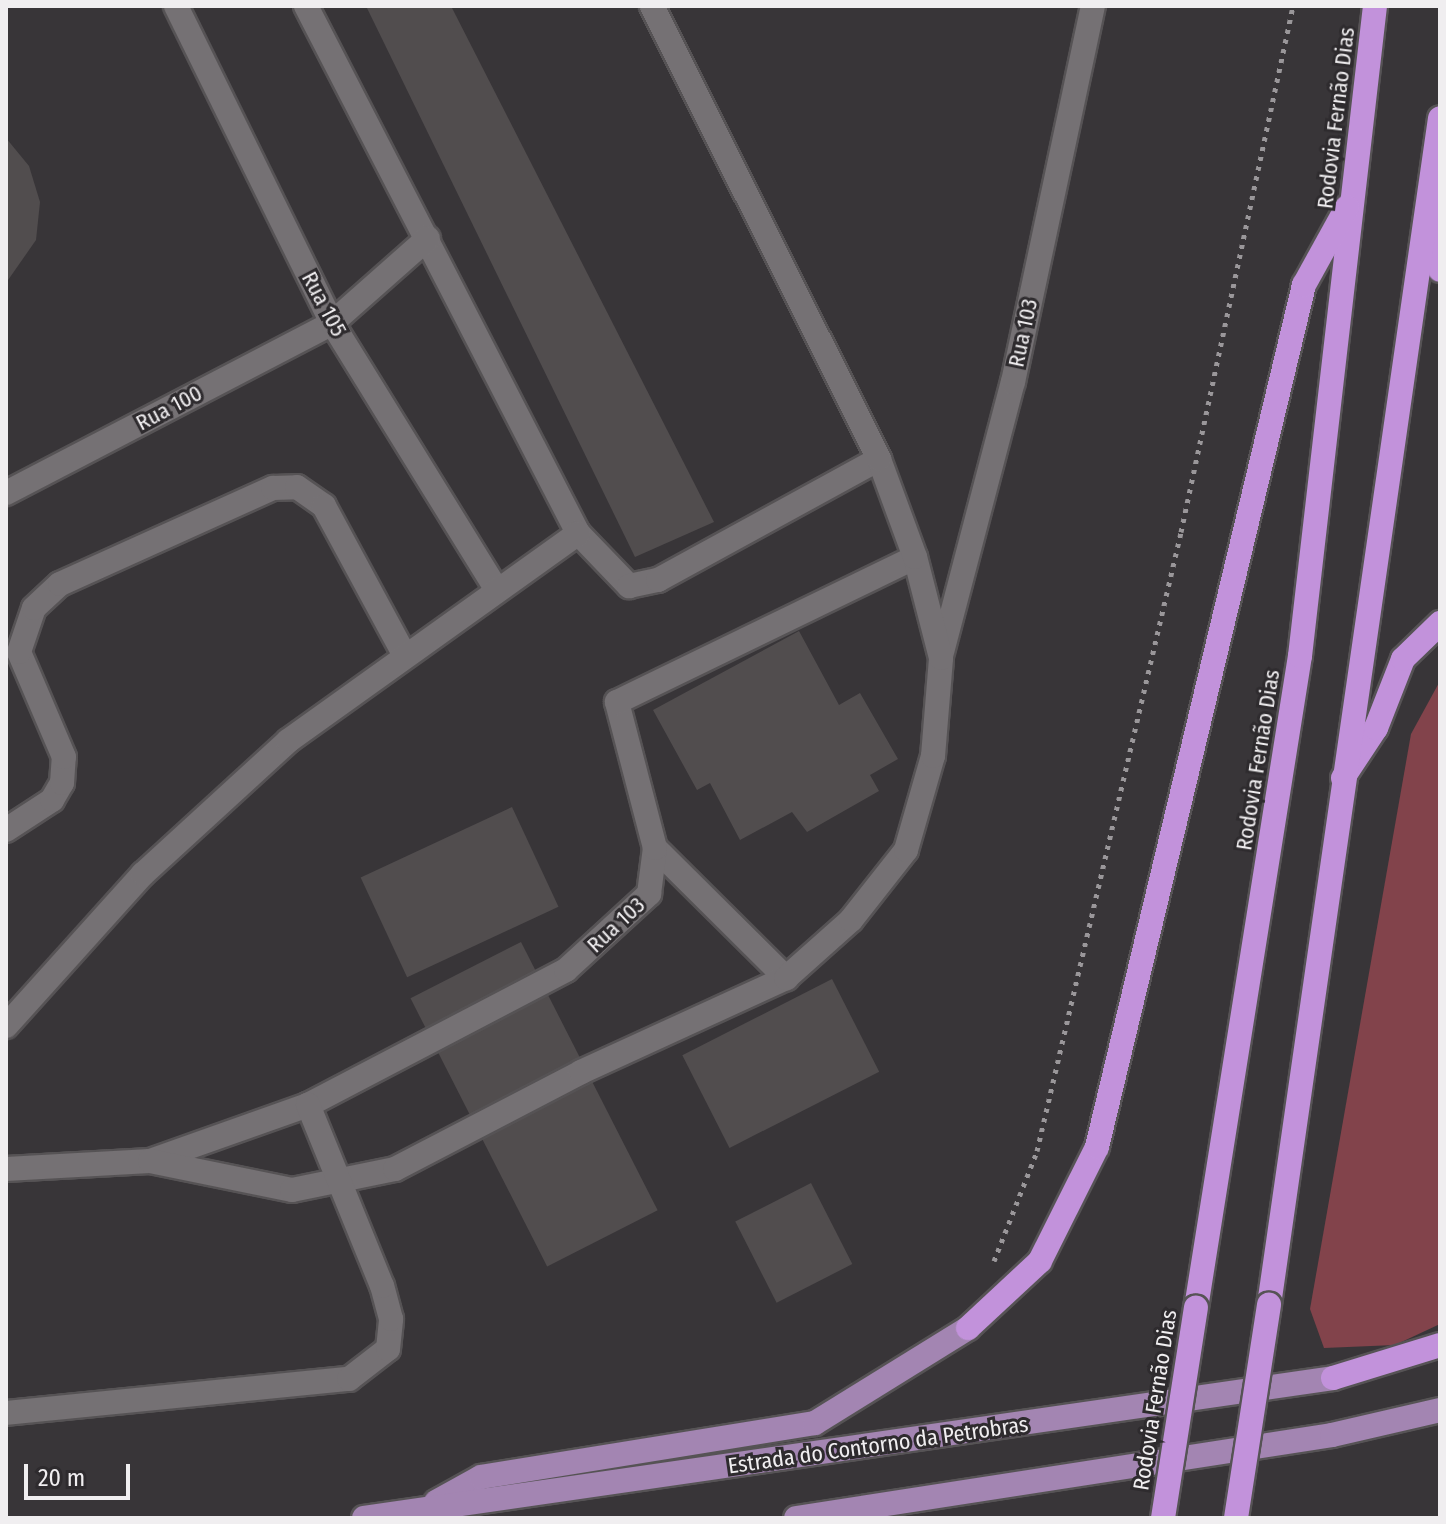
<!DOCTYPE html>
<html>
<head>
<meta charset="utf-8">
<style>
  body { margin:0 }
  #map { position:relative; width:1446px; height:1524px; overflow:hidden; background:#383538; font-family:"Fira Sans Condensed",sans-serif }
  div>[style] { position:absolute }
  .green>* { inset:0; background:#82434b }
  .building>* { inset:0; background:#514d4e; transform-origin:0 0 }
  .path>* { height:5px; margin-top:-2.5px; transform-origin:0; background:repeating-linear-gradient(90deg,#9a979a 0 4px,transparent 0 10px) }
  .roads { filter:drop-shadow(2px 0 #565355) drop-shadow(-2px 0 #565355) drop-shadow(0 2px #565355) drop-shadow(0 -2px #565355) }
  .minor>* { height:24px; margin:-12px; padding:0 12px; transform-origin:12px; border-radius:12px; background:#757174 }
  .major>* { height:24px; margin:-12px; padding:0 12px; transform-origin:12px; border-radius:12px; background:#a385b2 }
  .highway>* { height:24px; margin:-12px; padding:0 12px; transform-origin:12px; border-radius:12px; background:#c292db }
  .bridges { filter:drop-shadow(2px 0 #565355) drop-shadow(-2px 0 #565355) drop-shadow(0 2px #565355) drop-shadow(0 -2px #565355) }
  .highway-bridge>* { height:24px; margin:-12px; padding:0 12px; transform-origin:12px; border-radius:12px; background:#c292db }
  span { translate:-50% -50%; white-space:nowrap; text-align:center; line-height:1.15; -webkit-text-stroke:6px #2e2b2e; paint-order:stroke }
  .street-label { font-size:22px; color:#f0eef0 }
  .frame { position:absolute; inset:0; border:8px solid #f0eef0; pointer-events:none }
  .scale { position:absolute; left:24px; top:1464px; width:106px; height:36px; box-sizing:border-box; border:4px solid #f0eef0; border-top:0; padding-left:10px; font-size:24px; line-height:28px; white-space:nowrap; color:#f0eef0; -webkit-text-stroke:6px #2e2b2e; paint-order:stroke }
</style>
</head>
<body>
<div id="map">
  <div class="green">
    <i style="clip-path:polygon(1440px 681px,1440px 1324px,1395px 1345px,1324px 1348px,1310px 1309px,1411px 734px)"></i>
  </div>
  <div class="building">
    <i style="clip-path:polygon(366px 6px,451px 6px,714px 522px,635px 557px)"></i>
    <i style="clip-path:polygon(6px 138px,29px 166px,40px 202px,36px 240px,6px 283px)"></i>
    <i style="clip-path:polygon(799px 631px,839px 705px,860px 693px,898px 759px,870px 775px,879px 791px,807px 832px,792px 812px,740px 840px,710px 783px,697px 790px,653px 710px)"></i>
    <i style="left:512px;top:807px;width:110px;height:167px;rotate:65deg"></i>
    <i style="left:521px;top:942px;width:301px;height:124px;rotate:63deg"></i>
    <i style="left:832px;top:979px;width:104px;height:168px;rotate:63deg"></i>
    <i style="left:811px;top:1183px;width:91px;height:85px;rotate:63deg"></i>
  </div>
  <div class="path">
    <i style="left:994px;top:1261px;width:118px;rotate:-68.6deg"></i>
    <i style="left:1037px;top:1151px;width:636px;rotate:-76.9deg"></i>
    <i style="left:1181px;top:532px;width:538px;rotate:-77.98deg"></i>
  </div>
  <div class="roads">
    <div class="minor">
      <i style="left:176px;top:6px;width:353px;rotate:63.8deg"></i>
      <i style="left:332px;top:323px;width:312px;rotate:58.3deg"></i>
      <i style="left:306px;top:6px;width:593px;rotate:62.7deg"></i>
      <i style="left:578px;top:533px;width:74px;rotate:46.1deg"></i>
      <i style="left:629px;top:586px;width:30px;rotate:-12deg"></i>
      <i style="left:658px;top:580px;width:252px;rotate:-28.7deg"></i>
      <i style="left:6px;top:493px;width:368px;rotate:-27.5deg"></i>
      <i style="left:332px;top:323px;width:128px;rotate:-41.5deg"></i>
      <i style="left:942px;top:652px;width:279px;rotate:-75.3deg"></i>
      <i style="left:1013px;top:382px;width:384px;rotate:-78deg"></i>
      <i style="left:6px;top:830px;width:55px;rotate:-33.1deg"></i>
      <i style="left:52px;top:800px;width:20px;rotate:-60deg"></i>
      <i style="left:62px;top:783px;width:26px;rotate:-86deg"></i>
      <i style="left:64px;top:757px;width:114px;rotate:-113.2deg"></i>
      <i style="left:19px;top:652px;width:46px;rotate:-71.2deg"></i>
      <i style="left:34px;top:608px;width:35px;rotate:-43deg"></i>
      <i style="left:60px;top:584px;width:234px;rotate:-24.3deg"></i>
      <i style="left:273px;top:488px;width:24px;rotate:-2deg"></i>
      <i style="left:297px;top:487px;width:33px;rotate:35deg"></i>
      <i style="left:324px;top:506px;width:170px;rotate:61.6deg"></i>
      <i style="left:655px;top:848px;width:185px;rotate:44.8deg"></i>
      <i style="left:6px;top:1026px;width:205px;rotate:-48deg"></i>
      <i style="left:143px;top:874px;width:197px;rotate:-42.5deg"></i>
      <i style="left:288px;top:741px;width:357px;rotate:-35.6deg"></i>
      <i style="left:150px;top:1161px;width:168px;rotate:-19.5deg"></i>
      <i style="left:308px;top:1105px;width:291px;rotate:-27.6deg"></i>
      <i style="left:566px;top:970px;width:113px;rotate:-42.5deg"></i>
      <i style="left:649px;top:894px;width:46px;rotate:-82.6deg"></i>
      <i style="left:655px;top:848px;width:151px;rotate:-104.6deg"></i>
      <i style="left:617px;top:702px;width:331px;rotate:-25.9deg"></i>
      <i style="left:6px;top:1169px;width:144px;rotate:-3.2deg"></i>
      <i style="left:150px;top:1161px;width:145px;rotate:11.5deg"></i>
      <i style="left:292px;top:1190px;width:105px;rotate:-11.5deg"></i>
      <i style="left:395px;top:1169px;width:210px;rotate:-27.5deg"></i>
      <i style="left:581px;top:1072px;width:226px;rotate:-24.6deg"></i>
      <i style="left:786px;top:978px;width:87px;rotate:-41.7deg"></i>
      <i style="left:851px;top:920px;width:89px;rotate:-51.8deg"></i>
      <i style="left:906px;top:850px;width:98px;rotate:-74deg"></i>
      <i style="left:933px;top:756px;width:98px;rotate:-85.3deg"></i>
      <i style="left:941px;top:658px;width:104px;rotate:-104.4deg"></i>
      <i style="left:915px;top:557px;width:104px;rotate:-110.2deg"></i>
      <i style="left:879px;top:459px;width:507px;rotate:-116.62deg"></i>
      <i style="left:6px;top:1413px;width:345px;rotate:-5.7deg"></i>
      <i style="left:349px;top:1379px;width:49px;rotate:-37.6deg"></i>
      <i style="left:388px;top:1349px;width:30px;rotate:-84deg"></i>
      <i style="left:391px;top:1319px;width:34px;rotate:-105deg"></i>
      <i style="left:382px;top:1286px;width:196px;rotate:-112.2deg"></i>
    </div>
    <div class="major">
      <i style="left:436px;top:1502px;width:51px;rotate:-29.1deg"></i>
      <i style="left:481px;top:1477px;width:338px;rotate:-9.2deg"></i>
      <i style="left:815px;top:1423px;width:180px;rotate:-31.8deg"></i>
      <i style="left:364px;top:1518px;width:979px;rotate:-8.22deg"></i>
      <i style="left:796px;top:1518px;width:542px;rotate:-8.8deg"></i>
      <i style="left:1332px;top:1435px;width:111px;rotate:-13deg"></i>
    </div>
    <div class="highway">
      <i style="left:1436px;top:212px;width:58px;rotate:86.1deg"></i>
      <i style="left:1343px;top:778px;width:60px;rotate:-56.6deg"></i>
      <i style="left:1376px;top:728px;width:74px;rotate:-68.6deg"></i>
      <i style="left:1403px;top:659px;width:52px;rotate:-44.2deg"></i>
      <i style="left:1269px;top:1305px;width:1199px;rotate:-81.8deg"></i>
      <i style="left:1196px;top:1308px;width:660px;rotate:-80.94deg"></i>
      <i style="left:1300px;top:656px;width:654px;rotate:-83.42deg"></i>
      <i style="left:968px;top:1328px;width:98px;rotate:-42.9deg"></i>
      <i style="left:1040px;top:1261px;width:127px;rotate:-63.4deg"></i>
      <i style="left:1097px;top:1147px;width:887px;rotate:-76.5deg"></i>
      <i style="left:1304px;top:285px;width:89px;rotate:-61.1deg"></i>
      <i style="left:1333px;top:1378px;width:112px;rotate:-17.1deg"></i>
    </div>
  </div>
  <div class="bridges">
    <div class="highway-bridge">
      <i style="left:1163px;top:1518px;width:213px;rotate:-81.1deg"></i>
      <i style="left:1236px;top:1518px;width:216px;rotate:-81.2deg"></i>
    </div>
  </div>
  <div class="street-label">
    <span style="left:1336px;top:118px;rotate:-83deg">Rodovia Fernão Dias</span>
    <span style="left:324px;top:304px;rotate:62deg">Rua 105</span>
    <span style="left:1023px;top:333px;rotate:-78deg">Rua 103</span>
    <span style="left:169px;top:408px;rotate:-28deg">Rua 100</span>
    <span style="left:1258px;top:760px;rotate:-81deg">Rodovia Fernão Dias</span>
    <span style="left:616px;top:925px;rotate:-43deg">Rua 103</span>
    <span style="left:1155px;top:1400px;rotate:-81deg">Rodovia Fernão Dias</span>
    <span style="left:878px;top:1445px;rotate:-8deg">Estrada do Contorno da Petrobras</span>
  </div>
  <div class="frame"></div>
  <div class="scale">20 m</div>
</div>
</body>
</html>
